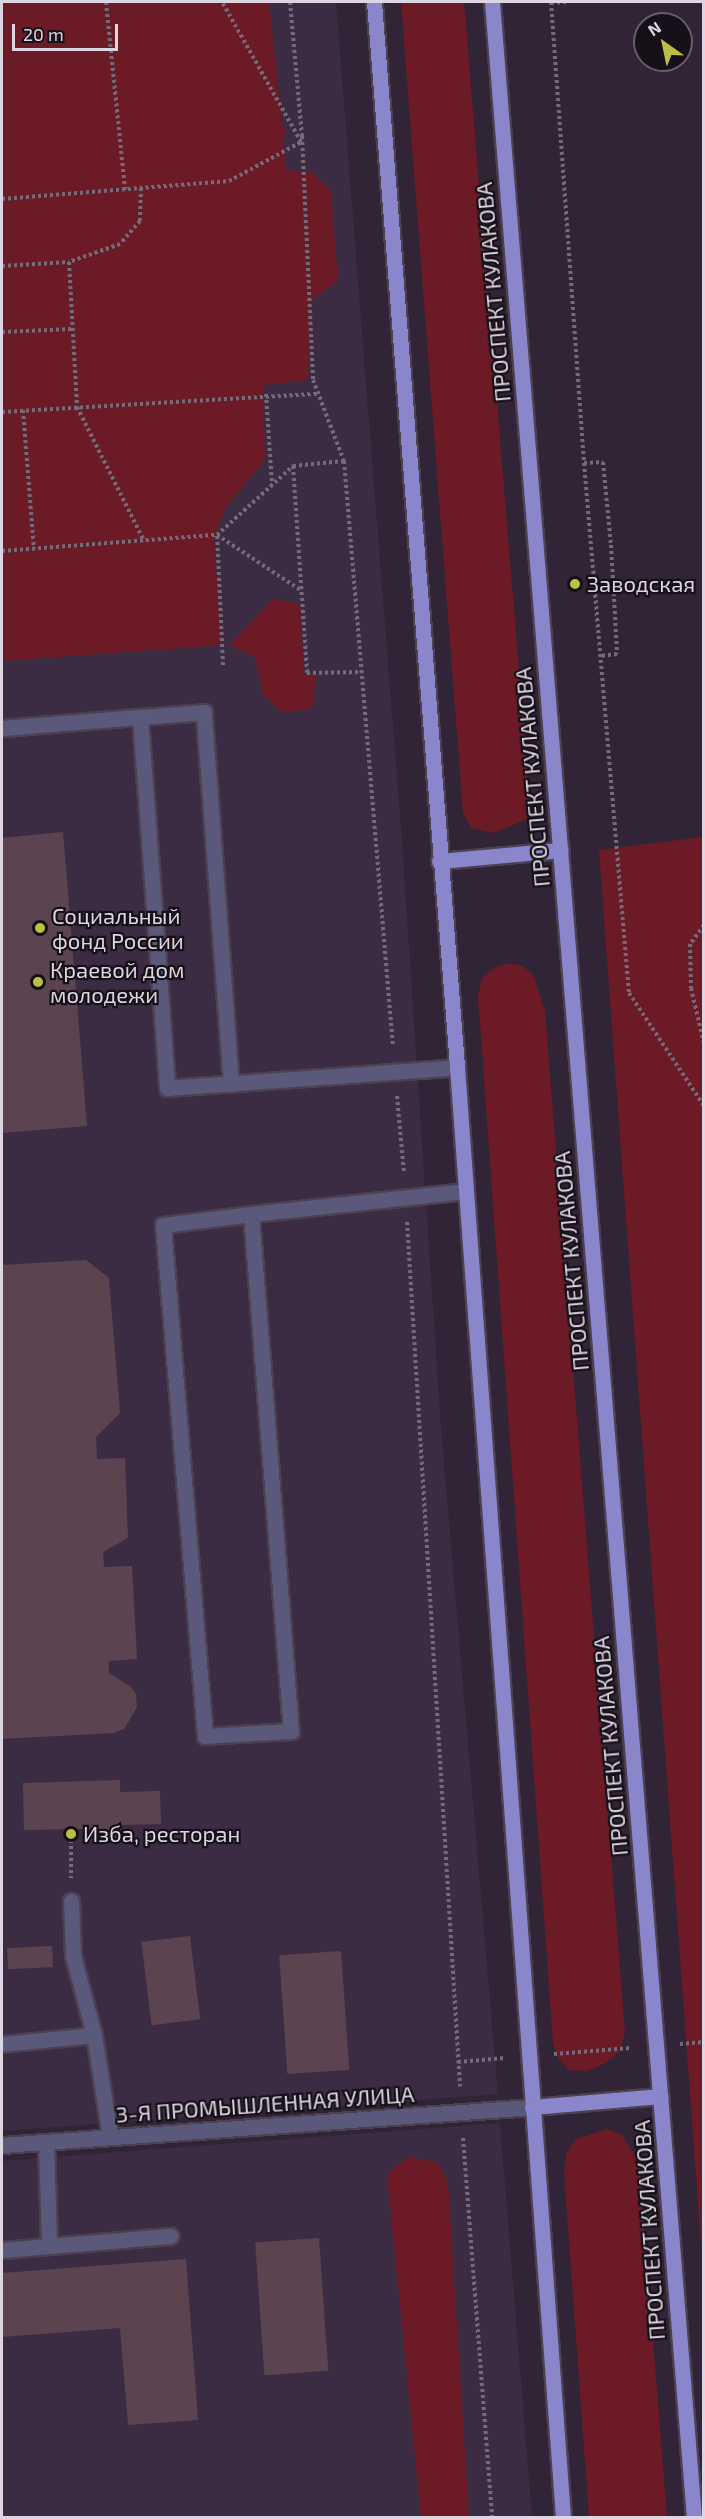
<!DOCTYPE html>
<html>
<head>
<meta charset="utf-8">
<style>
  body { margin:0 }
  #map { position:relative; width:705px; height:2519px; overflow:hidden; background:#312436; font-family:"Exo 2",sans-serif }
  div>[style] { position:absolute }
  .built>* { inset:0; background:#3c2c43 }
  .green>* { inset:0; background:#6c1a25 }
  .building>* { inset:0; background:#5b444f; transform-origin:0 0 }
  .path>* { height:4px; margin-top:-2px; transform-origin:0; background:repeating-linear-gradient(90deg,#756a7a 0 3px,transparent 0 6px) }
  .roads { filter:drop-shadow(2px 0 #4d4051) drop-shadow(-2px 0 #4d4051) drop-shadow(0 2px #4d4051) drop-shadow(0 -2px #4d4051) }
  .minor>* { height:15px; margin:-7.5px; padding:0 7.5px; transform-origin:7.5px; border-radius:7.5px; background:#5a597b }
  .major>* { height:15px; margin:-7.5px; padding:0 7.5px; transform-origin:7.5px; border-radius:7.5px; background:#8986cc }
  .dots>* { width:16px; height:16px; translate:-50% -50%; box-sizing:border-box; border:3px solid #161018; border-radius:50% }
  span { translate:-50% -50%; white-space:nowrap; text-align:center; line-height:1.15; -webkit-text-stroke:4.5px #161018; paint-order:stroke }
  .street-label { font-size:22px; color:#ddd5e1 }
  .poi-label { font-size:22px; color:#ddd5e1 }
  .left { translate:0 -50%; text-align:left }
  .frame { position:absolute; inset:0; border:3px solid #ddd5e1; pointer-events:none }
  .north { position:absolute; left:633px; top:12px; width:60px; height:60px; box-sizing:border-box; background:#161018; border:2px solid #665f68; border-radius:50%; rotate:327deg; font-size:16px; font-weight:700; line-height:24px; text-align:center; color:#ddd5e1 }
  .north::after { content:''; display:block; margin:auto; width:21px; height:27px; background:#bcbf43; clip-path:polygon(50% 0,100% 100%,50% 72%,0 100%) }
  .scale { position:absolute; left:12px; top:24px; width:106px; height:27px; box-sizing:border-box; border:3px solid #ddd5e1; border-top:0; padding-left:8px; font-size:18px; line-height:21px; white-space:nowrap; color:#ddd5e1; -webkit-text-stroke:4px #161018; paint-order:stroke }
</style>
</head>
<body>
<div id="map">
  <div class="built">
    <i style="clip-path:polygon(2px 2px,336px 2px,401px 828px,441px 1428px,498px 2094px,2px 2131px)"></i>
    <i style="clip-path:polygon(500px 2123px,532px 2517px,2px 2518px,2px 2161px)"></i>
  </div>
  <div class="green">
    <i style="clip-path:polygon(2px 2px,269px 2px,282px 123px,287px 133px,283px 136px,286px 170px,312px 172px,331px 191px,338px 281px,312px 299px,308px 380px,263px 385px,265px 459px,226px 507px,214px 538px,222px 645px,2px 661px)"></i>
    <i style="clip-path:polygon(401px 2px,464px 2px,530px 803px,527px 819px,494px 833px,471px 828px,463px 813px)"></i>
    <i style="clip-path:polygon(273px 599px,300px 604px,304px 673px,316px 676px,312px 709px,281px 712px,263px 694px,255px 657px,230px 645px)"></i>
    <i style="clip-path:polygon(703px 837px,704px 837px,703px 2272px,599px 850px)"></i>
    <i style="clip-path:polygon(509px 963px,523px 966px,534px 976px,545px 1011px,625px 2032px,621px 2050px,606px 2063px,586px 2071px,569px 2070px,558px 2058px,553px 2043px,478px 995px,482px 978px,495px 967px)"></i>
    <i style="clip-path:polygon(607px 2129px,622px 2135px,639px 2162px,667px 2517px,589px 2517px,564px 2172px,567px 2152px,576px 2139px)"></i>
    <i style="clip-path:polygon(408px 2157px,437px 2162px,448px 2182px,469px 2517px,421px 2517px,387px 2174px)"></i>
  </div>
  <div class="building">
    <i style="clip-path:polygon(63px 832px,87px 1126px,2px 1133px,2px 838px)"></i>
    <i style="clip-path:polygon(86px 1260px,109px 1278px,120px 1413px,96px 1437px,97px 1459px,125px 1458px,128px 1538px,103px 1552px,104px 1567px,132px 1566px,137px 1659px,109px 1661px,109px 1673px,130px 1686px,136px 1694px,137px 1707px,124px 1729px,113px 1733px,2px 1739px,2px 1265px)"></i>
    <i style="clip-path:polygon(120px 1780px,120px 1792px,160px 1791px,161px 1824px,121px 1825px,121px 1841px,85px 1841px,84px 1829px,24px 1830px,23px 1783px)"></i>
    <i style="left:190px;top:1936px;width:84px;height:49px;rotate:83deg"></i>
    <i style="left:52px;top:1946px;width:21px;height:45px;rotate:87deg"></i>
    <i style="left:341px;top:1951px;width:119px;height:62px;rotate:86deg"></i>
    <i style="left:319px;top:2238px;width:133px;height:64px;rotate:86deg"></i>
    <i style="clip-path:polygon(186px 2259px,198px 2420px,128px 2425px,120px 2328px,2px 2337px,2px 2273px)"></i>
  </div>
  <div class="path">
    <i style="left:106px;top:2px;width:189px;rotate:84.2deg"></i>
    <i style="left:290px;top:2px;width:135px;rotate:84.9deg"></i>
    <i style="left:302px;top:136px;width:244px;rotate:87.4deg"></i>
    <i style="left:313px;top:380px;width:87px;rotate:69.1deg"></i>
    <i style="left:344px;top:461px;width:588px;rotate:85.22deg"></i>
    <i style="left:551px;top:2px;width:462px;rotate:85.9deg"></i>
    <i style="left:584px;top:463px;width:532px;rotate:85.15deg"></i>
    <i style="left:629px;top:993px;width:136px;rotate:56.4deg"></i>
    <i style="left:551px;top:3px;width:15px;rotate:-4deg"></i>
    <i style="left:141px;top:188px;width:33px;rotate:92deg"></i>
    <i style="left:140px;top:221px;width:30px;rotate:131deg"></i>
    <i style="left:120px;top:244px;width:54px;rotate:160.6deg"></i>
    <i style="left:69px;top:262px;width:145px;rotate:86.8deg"></i>
    <i style="left:77px;top:407px;width:150px;rotate:63.4deg"></i>
    <i style="left:2px;top:199px;width:228px;rotate:-4.5deg"></i>
    <i style="left:229px;top:181px;width:82px;rotate:-28.4deg"></i>
    <i style="left:301px;top:142px;width:161px;rotate:-119.4deg"></i>
    <i style="left:2px;top:266px;width:67px;rotate:-3.4deg"></i>
    <i style="left:2px;top:332px;width:71px;rotate:-2.4deg"></i>
    <i style="left:266px;top:394px;width:91px;rotate:86.2deg"></i>
    <i style="left:23px;top:410px;width:139px;rotate:85.5deg"></i>
    <i style="left:2px;top:412px;width:317px;rotate:-3.3deg"></i>
    <i style="left:584px;top:463px;width:19px;rotate:-3deg"></i>
    <i style="left:603px;top:462px;width:83px;rotate:84.5deg"></i>
    <i style="left:611px;top:545px;width:109px;rotate:86.8deg"></i>
    <i style="left:617px;top:654px;width:17px;rotate:173deg"></i>
    <i style="left:293px;top:466px;width:207px;rotate:86.1deg"></i>
    <i style="left:307px;top:673px;width:55px;rotate:-1deg"></i>
    <i style="left:2px;top:551px;width:216px;rotate:-4.3deg"></i>
    <i style="left:217px;top:535px;width:102px;rotate:33.4deg"></i>
    <i style="left:223px;top:665px;width:130px;rotate:-92.6deg"></i>
    <i style="left:217px;top:535px;width:103px;rotate:-42.2deg"></i>
    <i style="left:293px;top:466px;width:51px;rotate:-5.6deg"></i>
    <i style="left:704px;top:925px;width:24px;rotate:126deg"></i>
    <i style="left:690px;top:944px;width:44px;rotate:88.7deg"></i>
    <i style="left:691px;top:988px;width:57px;rotate:76.9deg"></i>
    <i style="left:397px;top:1096px;width:77px;rotate:84.8deg"></i>
    <i style="left:407px;top:1222px;width:866px;rotate:86.49deg"></i>
    <i style="left:71px;top:1834px;width:44px;rotate:90deg"></i>
    <i style="left:680px;top:2044px;width:24px;rotate:-5deg"></i>
    <i style="left:554px;top:2054px;width:77px;rotate:-4.5deg"></i>
    <i style="left:458px;top:2062px;width:47px;rotate:-4.9deg"></i>
    <i style="left:463px;top:2138px;width:381px;rotate:85.6deg"></i>
  </div>
  <div class="roads">
    <div class="minor">
      <i style="left:2px;top:728px;width:138px;rotate:-4.6deg"></i>
      <i style="left:231px;top:1084px;width:373px;rotate:-94.2deg"></i>
      <i style="left:204px;top:712px;width:64px;rotate:175.5deg"></i>
      <i style="left:140px;top:717px;width:372px;rotate:85.8deg"></i>
      <i style="left:167px;top:1088px;width:291px;rotate:-4.1deg"></i>
      <i style="left:251px;top:1214px;width:519px;rotate:85.58deg"></i>
      <i style="left:291px;top:1731px;width:86px;rotate:176.7deg"></i>
      <i style="left:205px;top:1736px;width:513px;rotate:-94.7deg"></i>
      <i style="left:163px;top:1225px;width:89px;rotate:-7.1deg"></i>
      <i style="left:251px;top:1214px;width:216px;rotate:-6.1deg"></i>
      <i style="left:71px;top:1901px;width:55px;rotate:87.9deg"></i>
      <i style="left:73px;top:1956px;width:82px;rotate:75.1deg"></i>
      <i style="left:94px;top:2035px;width:102px;rotate:81deg"></i>
      <i style="left:2px;top:2044px;width:92px;rotate:-5.6deg"></i>
      <i style="left:46px;top:2142px;width:104px;rotate:88.3deg"></i>
      <i style="left:2px;top:2145px;width:531px;rotate:-4.1deg"></i>
      <i style="left:2px;top:2250px;width:169px;rotate:-4.8deg"></i>
    </div>
    <div class="major">
      <i style="left:374px;top:2px;width:1068px;rotate:85.54deg"></i>
      <i style="left:457px;top:1067px;width:1455px;rotate:85.82deg"></i>
      <i style="left:492px;top:2px;width:2524px;rotate:85.41deg"></i>
      <i style="left:439px;top:861px;width:122px;rotate:-5.2deg"></i>
      <i style="left:532px;top:2107px;width:129px;rotate:-4.9deg"></i>
    </div>
  </div>
  <div class="dots">
    <i style="left:575px;top:584px;background:#bcbf43"></i>
    <i style="left:40px;top:928px;background:#bcbf43"></i>
    <i style="left:38px;top:982px;background:#bcbf43"></i>
    <i style="left:71px;top:1834px;background:#bcbf43"></i>
  </div>
  <div class="street-label">
    <span style="left:493px;top:292px;rotate:-95deg">ПРОСПЕКТ КУЛАКОВА</span>
    <span style="left:532px;top:777px;rotate:-95deg">ПРОСПЕКТ КУЛАКОВА</span>
    <span style="left:571px;top:1261px;rotate:-95deg">ПРОСПЕКТ КУЛАКОВА</span>
    <span style="left:610px;top:1746px;rotate:-95deg">ПРОСПЕКТ КУЛАКОВА</span>
    <span style="left:265px;top:2104px;rotate:-4deg">3-Я ПРОМЫШЛЕННАЯ УЛИЦА</span>
    <span style="left:649px;top:2230px;rotate:-94deg">ПРОСПЕКТ КУЛАКОВА</span>
  </div>
  <div class="poi-label">
    <span class="left" style="left:587px;top:584px">Заводская</span>
    <span class="left" style="left:52px;top:928px">Социальный<br>фонд России</span>
    <span class="left" style="left:50px;top:982px">Краевой дом<br>молодежи</span>
    <span class="left" style="left:83px;top:1834px">Изба, ресторан</span>
  </div>
  <div class="frame"></div>
  <div class="north">N</div>
  <div class="scale">20 m</div>
</div>
</body>
</html>
